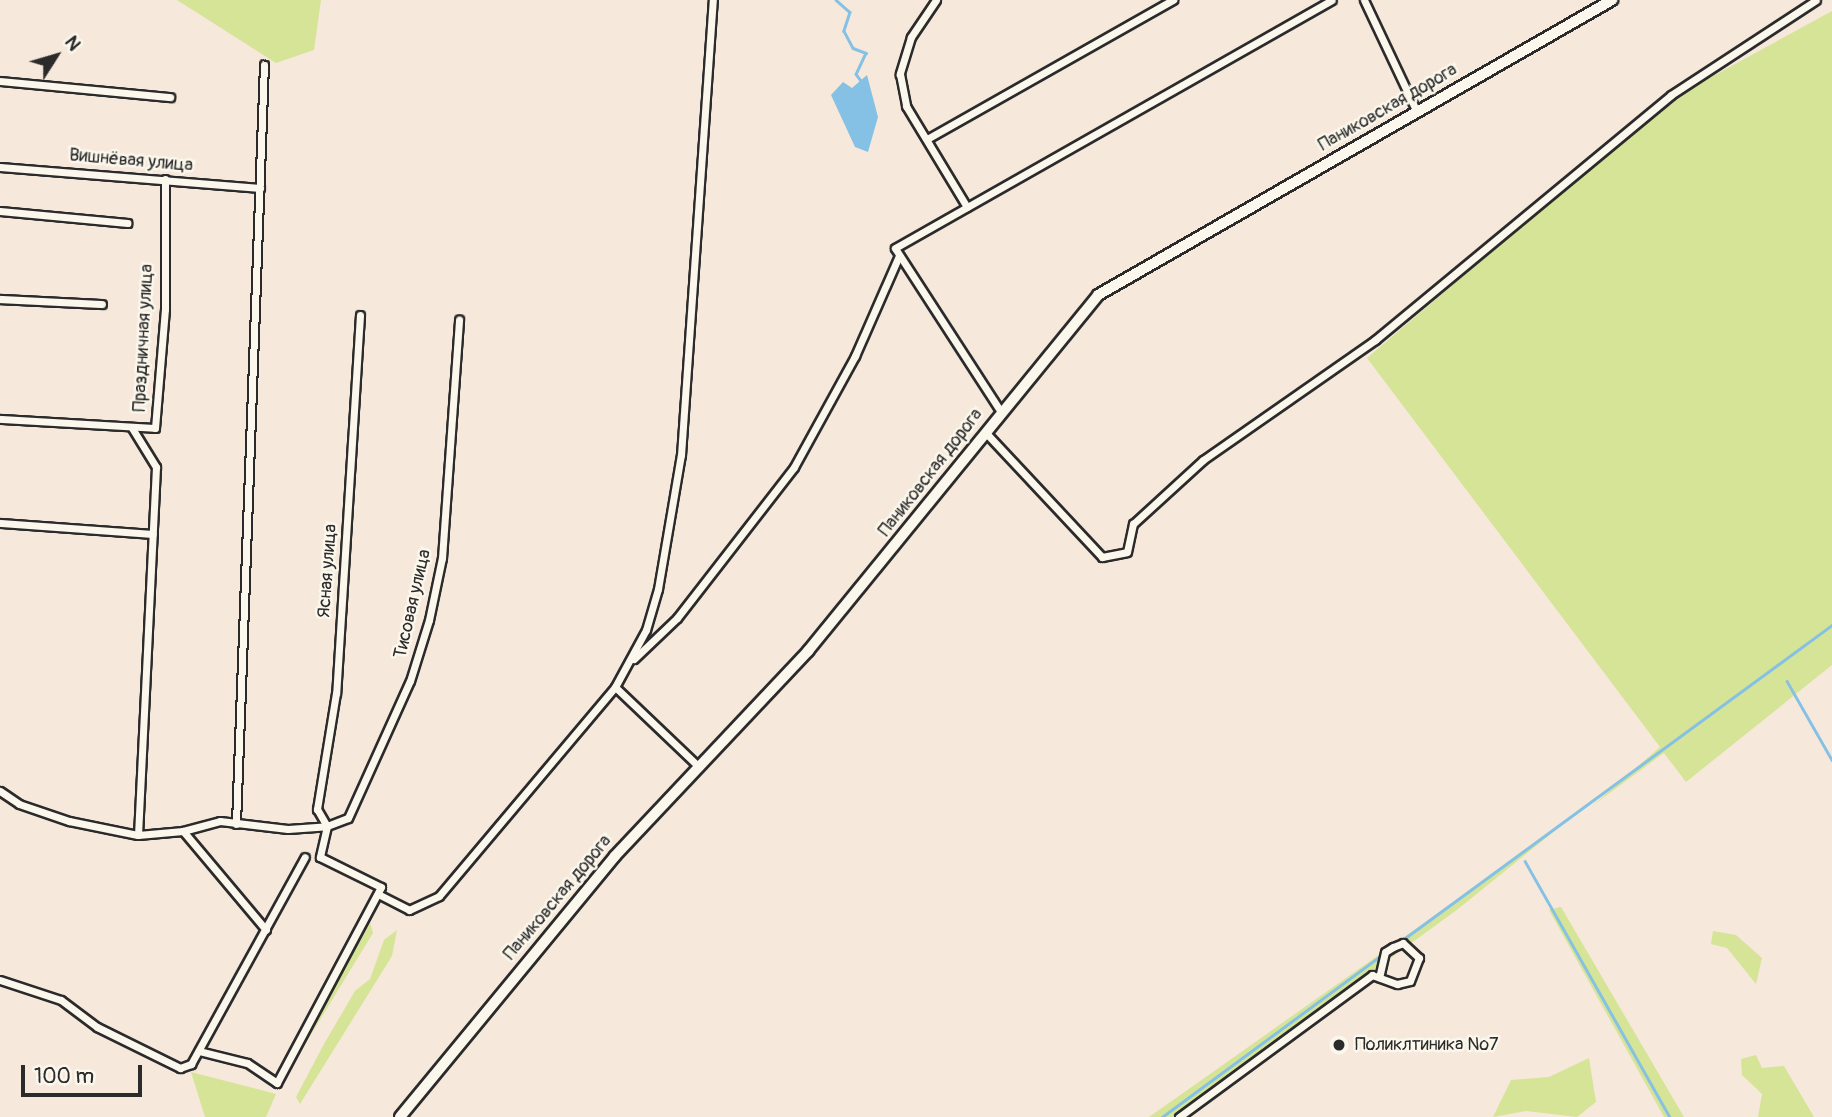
<!DOCTYPE html>
<html>
<head>
<meta charset="utf-8">
<style>
  body { margin:0 }
  #map { position:relative; width:1832px; height:1117px; overflow:hidden; background:#f6e8db; font-family:Pangolin,sans-serif }
  div>[style] { position:absolute }
  .green>* { inset:0; background:#d6e497 }
  .water>* { inset:0; background:#84c1e4 }
  .stream>* { height:2.5px; margin:-1.25px; padding:0 1.25px; transform-origin:1.25px; border-radius:1.25px; background:#84c1e4 }
  .roads { filter:drop-shadow(2px 0 #2b2b2b) drop-shadow(-2px 0 #2b2b2b) drop-shadow(0 2px #2b2b2b) drop-shadow(0 -2px #2b2b2b) }
  .street>* { height:7px; margin:-3.5px; padding:0 3.5px; transform-origin:3.5px; border-radius:3.5px; background:#fbf7ec }
  .secondary>* { height:10px; margin:-5px; padding:0 5px; transform-origin:5px; border-radius:5px; background:#fbf7ec }
  .dots>* { width:19px; height:19px; translate:-50% -50%; box-sizing:border-box; border:4px solid #fbf7ec; border-radius:50% }
  span { translate:-50% -50%; white-space:nowrap; text-align:center; line-height:1.15; -webkit-text-stroke:5px #fbf7ec; paint-order:stroke }
  .street-label { font-size:18px; color:#2b2b2b }
  .poi-label { font-size:18px; color:#2b2b2b }
  .left { translate:0 -50%; text-align:left }
  .north { position:absolute; left:21px; top:21px; width:70px; height:70px; -webkit-text-stroke:5px #fbf7ec; paint-order:stroke; rotate:53deg; font-size:19px; font-weight:700; line-height:28px; text-align:center; color:#2b2b2b }
  .north::after { content:''; display:block; margin:auto; width:24px; height:32px; background:#2b2b2b; clip-path:polygon(50% 0,100% 100%,50% 72%,0 100%) }
  .scale { position:absolute; left:21px; top:1065px; width:121px; height:32px; box-sizing:border-box; border:4px solid #2b2b2b; border-top:0; padding-left:9px; font-size:21px; line-height:24px; white-space:nowrap; color:#2b2b2b; -webkit-text-stroke:5px #fbf7ec; paint-order:stroke }
</style>
</head>
<body>
<div id="map">
  <div class="green">
    <i style="clip-path:polygon(177px 0,321px 0,314px 50px,276px 63px)"></i>
    <i style="clip-path:polygon(1832px 11px,1832px 665px,1686px 782px,1664px 753px,1592px 806px,1660px 747px,1367px 358px,1671px 99px)"></i>
    <i style="clip-path:polygon(1557px 829px,1458px 909px,1173px 1117px,1149px 1117px)"></i>
    <i style="clip-path:polygon(1560px 907px,1561px 907px,1684px 1117px,1664px 1117px,1549px 910px)"></i>
    <i style="clip-path:polygon(370px 923px,373px 933px,282px 1082px,289px 1067px)"></i>
    <i style="clip-path:polygon(397px 930px,392px 956px,300px 1104px,296px 1097px,324px 1044px,355px 991px,370px 979px,384px 940px)"></i>
    <i style="clip-path:polygon(1713px 931px,1736px 935px,1762px 958px,1756px 984px,1727px 948px,1711px 944px)"></i>
    <i style="clip-path:polygon(1756px 1055px,1762px 1068px,1784px 1066px,1814px 1117px,1758px 1117px,1762px 1094px,1742px 1075px,1741px 1059px)"></i>
    <i style="clip-path:polygon(1589px 1058px,1596px 1102px,1577px 1117px,1526px 1111px,1493px 1117px,1511px 1080px,1549px 1077px)"></i>
    <i style="clip-path:polygon(191px 1072px,276px 1094px,266px 1117px,205px 1117px)"></i>
  </div>
  <div class="water">
    <i style="clip-path:polygon(867px 75px,878px 117px,868px 152px,855px 147px,831px 95px,843px 82px,852px 88px)"></i>
  </div>
  <div class="stream">
    <i style="left:836px;top:0;width:18px;rotate:41deg"></i>
    <i style="left:850px;top:12px;width:20px;rotate:108deg"></i>
    <i style="left:844px;top:31px;width:19px;rotate:62deg"></i>
    <i style="left:853px;top:48px;width:14px;rotate:21deg"></i>
    <i style="left:866px;top:53px;width:23px;rotate:115deg"></i>
    <i style="left:856px;top:74px;width:10px;rotate:53deg"></i>
    <i style="left:1787px;top:681px;width:91px;rotate:60.3deg"></i>
    <i style="left:1525px;top:861px;width:294px;rotate:60.5deg"></i>
    <i style="left:1401px;top:941px;width:534px;rotate:-36.25deg"></i>
    <i style="left:1162px;top:1117px;width:273px;rotate:-36.4deg"></i>
  </div>
  <div class="roads">
    <div class="street">
      <i style="left:936px;top:0;width:45px;rotate:124deg"></i>
      <i style="left:911px;top:37px;width:39px;rotate:107deg"></i>
      <i style="left:900px;top:74px;width:33px;rotate:79deg"></i>
      <i style="left:906px;top:106px;width:118px;rotate:58.9deg"></i>
      <i style="left:1364px;top:0;width:124px;rotate:64.7deg"></i>
      <i style="left:0;top:81px;width:171px;rotate:5.4deg"></i>
      <i style="left:927px;top:139px;width:283px;rotate:-29.5deg"></i>
      <i style="left:0;top:167px;width:261px;rotate:4.6deg"></i>
      <i style="left:0;top:211px;width:128px;rotate:5.4deg"></i>
      <i style="left:0;top:299px;width:102px;rotate:2.8deg"></i>
      <i style="left:360px;top:315px;width:379px;rotate:93.6deg"></i>
      <i style="left:336px;top:693px;width:118px;rotate:99.3deg"></i>
      <i style="left:317px;top:809px;width:20px;rotate:60deg"></i>
      <i style="left:327px;top:826px;width:22px;rotate:-21deg"></i>
      <i style="left:348px;top:818px;width:150px;rotate:-65.7deg"></i>
      <i style="left:410px;top:681px;width:64px;rotate:-72.7deg"></i>
      <i style="left:429px;top:620px;width:63px;rotate:-78.2deg"></i>
      <i style="left:442px;top:558px;width:239px;rotate:-85.9deg"></i>
      <i style="left:1001px;top:412px;width:195px;rotate:-122.9deg"></i>
      <i style="left:895px;top:248px;width:502px;rotate:-29.58deg"></i>
      <i style="left:0;top:419px;width:155px;rotate:3.3deg"></i>
      <i style="left:155px;top:428px;width:119px;rotate:-85.2deg"></i>
      <i style="left:165px;top:309px;width:130px;rotate:-90deg"></i>
      <i style="left:132px;top:428px;width:46px;rotate:58.4deg"></i>
      <i style="left:156px;top:467px;width:368px;rotate:92.8deg"></i>
      <i style="left:986px;top:433px;width:170px;rotate:46.9deg"></i>
      <i style="left:1102px;top:557px;width:25px;rotate:-11deg"></i>
      <i style="left:1127px;top:552px;width:29px;rotate:-78deg"></i>
      <i style="left:1133px;top:524px;width:95px;rotate:-42.4deg"></i>
      <i style="left:1203px;top:460px;width:210px;rotate:-34.9deg"></i>
      <i style="left:1375px;top:340px;width:384px;rotate:-39.6deg"></i>
      <i style="left:1671px;top:95px;width:173px;rotate:-33.2deg"></i>
      <i style="left:0;top:523px;width:153px;rotate:4.1deg"></i>
      <i style="left:634px;top:659px;width:59px;rotate:-43.6deg"></i>
      <i style="left:677px;top:618px;width:191px;rotate:-52.2deg"></i>
      <i style="left:794px;top:467px;width:127px;rotate:-61.2deg"></i>
      <i style="left:855px;top:356px;width:109px;rotate:-66.3deg"></i>
      <i style="left:697px;top:765px;width:113px;rotate:-136.4deg"></i>
      <i style="left:615px;top:687px;width:65px;rotate:-61.5deg"></i>
      <i style="left:646px;top:630px;width:43px;rotate:-73.7deg"></i>
      <i style="left:658px;top:589px;width:136px;rotate:-80.3deg"></i>
      <i style="left:681px;top:455px;width:456px;rotate:-86deg"></i>
      <i style="left:0;top:791px;width:23px;rotate:34deg"></i>
      <i style="left:19px;top:804px;width:53px;rotate:18.8deg"></i>
      <i style="left:69px;top:821px;width:70px;rotate:11.5deg"></i>
      <i style="left:138px;top:835px;width:45px;rotate:-5.1deg"></i>
      <i style="left:183px;top:831px;width:129px;rotate:50deg"></i>
      <i style="left:236px;top:824px;width:760px;rotate:-87.89deg"></i>
      <i style="left:183px;top:831px;width:38px;rotate:-15deg"></i>
      <i style="left:220px;top:821px;width:68px;rotate:6.7deg"></i>
      <i style="left:288px;top:829px;width:39px;rotate:-4deg"></i>
      <i style="left:327px;top:826px;width:32px;rotate:103deg"></i>
      <i style="left:320px;top:857px;width:68px;rotate:26.2deg"></i>
      <i style="left:381px;top:887px;width:222px;rotate:118deg"></i>
      <i style="left:277px;top:1083px;width:36px;rotate:-146deg"></i>
      <i style="left:247px;top:1063px;width:49px;rotate:-166deg"></i>
      <i style="left:378px;top:894px;width:35px;rotate:27deg"></i>
      <i style="left:409px;top:910px;width:33px;rotate:-25deg"></i>
      <i style="left:439px;top:896px;width:273px;rotate:-49.9deg"></i>
      <i style="left:0;top:980px;width:64px;rotate:18.2deg"></i>
      <i style="left:61px;top:1000px;width:45px;rotate:36.9deg"></i>
      <i style="left:97px;top:1027px;width:93px;rotate:26.3deg"></i>
      <i style="left:180px;top:1068px;width:12px;rotate:-20deg"></i>
      <i style="left:191px;top:1064px;width:236px;rotate:-61.2deg"></i>
      <i style="left:1179px;top:1117px;width:240px;rotate:-36.3deg"></i>
      <i style="left:1372px;top:975px;width:27px;rotate:20deg"></i>
      <i style="left:1397px;top:984px;width:13px;rotate:-13deg"></i>
      <i style="left:1410px;top:981px;width:25px;rotate:-69deg"></i>
      <i style="left:1419px;top:958px;width:22px;rotate:-137deg"></i>
      <i style="left:1403px;top:943px;width:11px;rotate:158deg"></i>
      <i style="left:1393px;top:947px;width:9px;rotate:148deg"></i>
      <i style="left:1385px;top:952px;width:26px;rotate:103deg"></i>
    </div>
    <div class="secondary">
      <i style="left:400px;top:1117px;width:338px;rotate:-50.5deg"></i>
      <i style="left:615px;top:856px;width:282px;rotate:-46.7deg"></i>
      <i style="left:808px;top:651px;width:459px;rotate:-50.8deg"></i>
      <i style="left:1098px;top:295px;width:593px;rotate:-29.85deg"></i>
    </div>
  </div>
  <div class="dots">
    <i style="left:1339px;top:1045px;background:#2b2b2b"></i>
  </div>
  <div class="street-label">
    <span style="left:1388px;top:108px;rotate:-30deg">Паниковская дорога</span>
    <span style="left:131px;top:161px;rotate:5deg">Вишнёвая улица</span>
    <span style="left:144px;top:338px;rotate:-87deg">Праздничная улица</span>
    <span style="left:931px;top:473px;rotate:-52deg">Паниковская дорога</span>
    <span style="left:328px;top:571px;rotate:-86deg">Ясная улица</span>
    <span style="left:413px;top:604px;rotate:-77deg">Тисовая улица</span>
    <span style="left:558px;top:898px;rotate:-50deg">Паниковская дорога</span>
  </div>
  <div class="poi-label">
    <span class="left" style="left:1355px;top:1045px">Поликлтиника №7</span>
  </div>
  <div class="north">N</div>
  <div class="scale">100 m</div>
</div>
</body>
</html>
